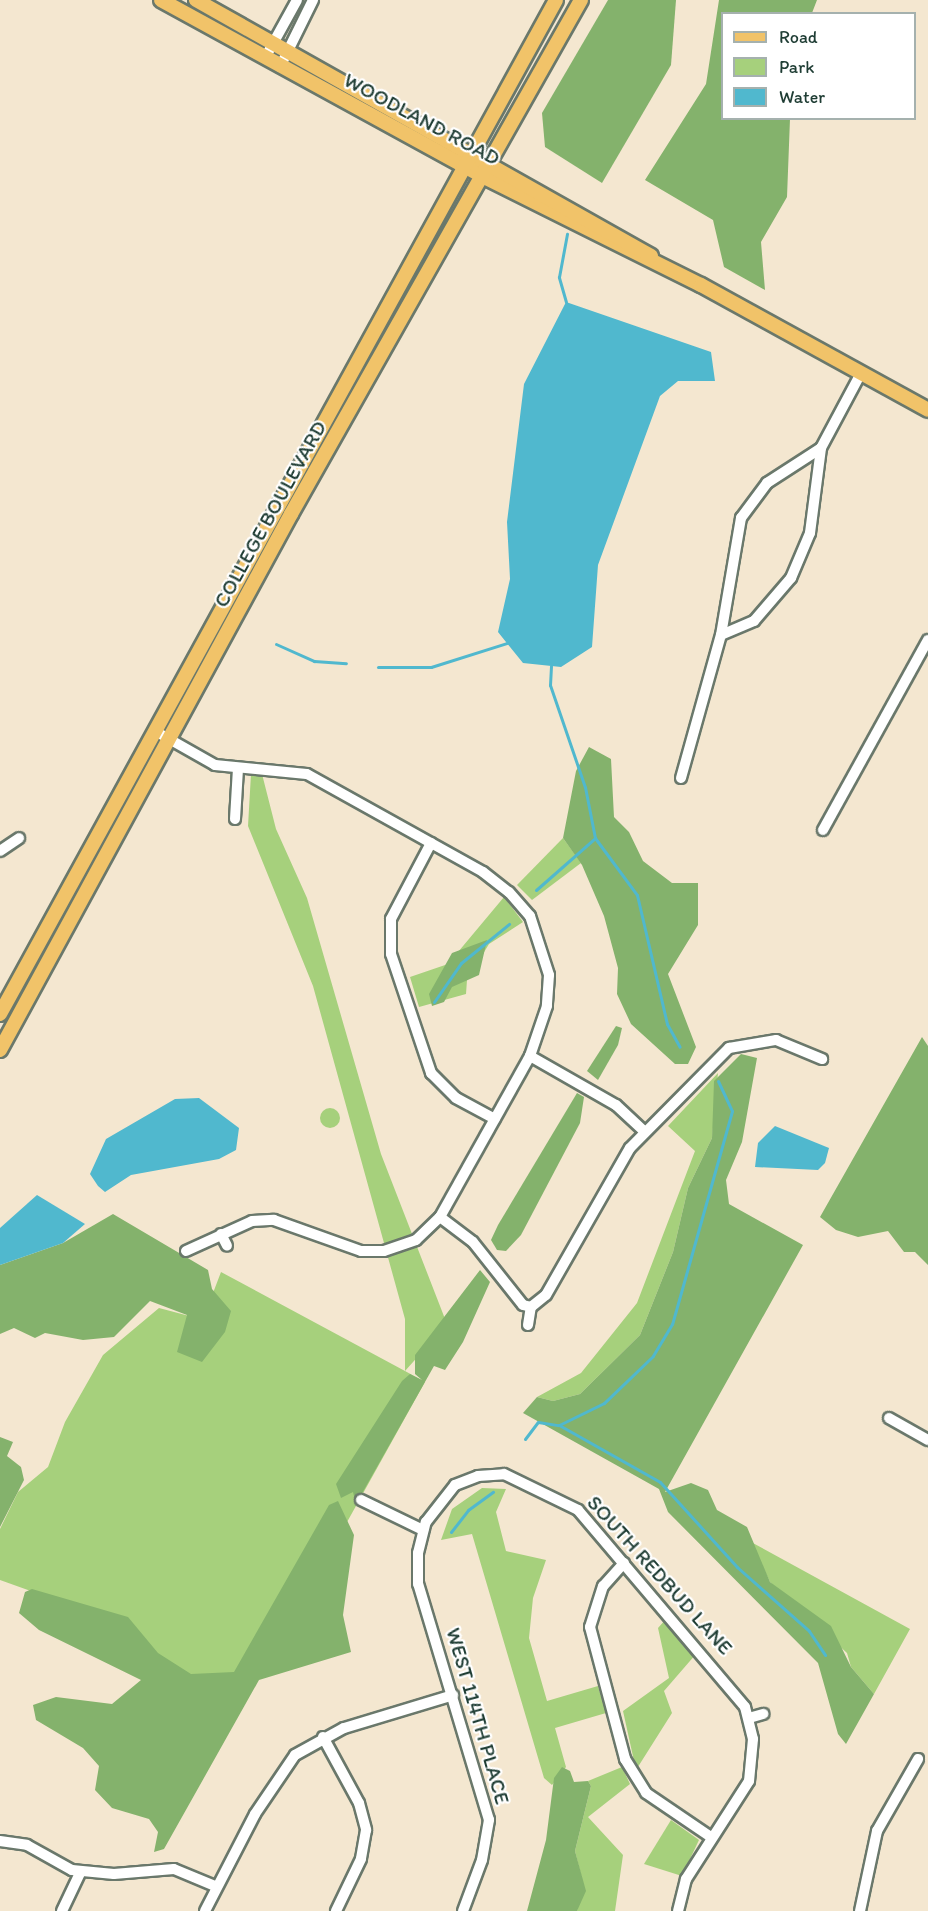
<!DOCTYPE html>
<html>
<head>
<meta charset="utf-8">
<style>
  body { margin:0 }
  #map { position:relative; width:928px; height:1911px; overflow:hidden; background:#f4e7d0; font-family:Itim,sans-serif }
  div>[style] { position:absolute }
  .green>* { inset:0; background:#a6d07c }
  .round { border-radius:50% }
  .forest>* { inset:0; background:#84b26c }
  .water>* { inset:0; background:#50b8ce }
  .stream>* { height:3px; margin:-1.5px; padding:0 1.5px; transform-origin:1.5px; border-radius:1.5px; background:#50b8ce }
  .roads { filter:drop-shadow(2px 0 #6a786b) drop-shadow(-2px 0 #6a786b) drop-shadow(0 2px #6a786b) drop-shadow(0 -2px #6a786b) }
  .minor>* { height:10px; margin:-5px; padding:0 5px; transform-origin:5px; border-radius:5px; background:#fff }
  .major>* { height:14px; margin:-7px; padding:0 7px; transform-origin:7px; border-radius:7px; background:#f1c369 }
  span { translate:-50% -50%; white-space:nowrap; text-align:center; line-height:1.15; -webkit-text-stroke:4.5px #fff; paint-order:stroke }
  .street-label { font-size:21px; color:#1f3d34 }
  .legend { position:absolute; left:721px; top:12px; width:195px; height:108px; box-sizing:border-box; background:#fff; border:2px solid #a5b1ae; margin:0; padding:8px 10px; list-style:none; font-size:18px; color:#1f3d34 }
  .legend li { display:flex; align-items:center; gap:12px; height:30px }
  .legend b { width:30px; border:2px solid #a5b1ae }
</style>
</head>
<body>
<div id="map">
  <div class="green">
    <i style="clip-path:polygon(251px 774px,262px 774px,276px 829px,307px 898px,381px 1154px,447px 1324px,405px 1371px,425px 1382px,268px 1664px,211px 1687px,158px 1659px,120px 1623px,0 1580px,0 1529px,18px 1492px,48px 1467px,65px 1422px,103px 1355px,159px 1308px,193px 1317px,213px 1293px,221px 1272px,405px 1371px,405px 1319px,313px 986px,248px 826px)"></i>
    <i style="clip-path:polygon(563px 838px,581px 863px,532px 900px,517px 885px)"></i>
    <i style="clip-path:polygon(504px 897px,523px 922px,489px 944px,467px 980px,466px 994px,419px 1007px,410px 977px,448px 964px)"></i>
    <i style="clip-path:polygon(718px 1073px,712px 1138px,688px 1188px,673px 1252px,640px 1335px,580px 1394px,553px 1401px,537px 1397px,581px 1373px,637px 1303px,695px 1151px,668px 1126px)"></i>
    <i class="round" style="left:320px;top:1108px;width:20px;height:20px"></i>
    <i style="clip-path:polygon(482px 1488px,506px 1489px,496px 1512px,506px 1551px,546px 1560px,533px 1598px,529px 1638px,547px 1701px,598px 1686px,606px 1713px,555px 1728px,566px 1767px,552px 1785px,544px 1778px,472px 1534px,441px 1540px,452px 1509px)"></i>
    <i style="clip-path:polygon(751px 1542px,910px 1629px,874px 1694px,851px 1667px,847px 1653px,770px 1582px)"></i>
    <i style="clip-path:polygon(666px 1619px,696px 1654px,664px 1691px,672px 1713px,636px 1770px,623px 1711px,669px 1678px,658px 1628px)"></i>
    <i style="clip-path:polygon(622px 1767px,630px 1784px,588px 1817px,623px 1855px,615px 1911px,577px 1911px,582px 1879px,575px 1851px,591px 1786px,588px 1781px)"></i>
    <i style="clip-path:polygon(671px 1820px,699px 1840px,682px 1876px,644px 1864px)"></i>
  </div>
  <div class="forest">
    <i style="clip-path:polygon(608px 0,676px 0,671px 65px,602px 183px,545px 147px,542px 113px)"></i>
    <i style="clip-path:polygon(719px 0,817px 0,812px 13px,722px 14px,722px 118px,790px 119px,787px 197px,761px 242px,765px 290px,724px 267px,713px 220px,645px 180px,706px 84px)"></i>
    <i style="clip-path:polygon(589px 747px,611px 759px,614px 817px,629px 832px,643px 861px,672px 883px,698px 883px,698px 925px,668px 974px,696px 1047px,688px 1064px,675px 1064px,631px 1024px,617px 994px,618px 968px,604px 916px,582px 865px,563px 838px,576px 771px)"></i>
    <i style="clip-path:polygon(487px 940px,479px 975px,452px 987px,444px 1002px,432px 1006px,429px 994px,452px 953px)"></i>
    <i style="clip-path:polygon(616px 1026px,622px 1028px,618px 1045px,598px 1080px,587px 1071px)"></i>
    <i style="clip-path:polygon(922px 1037px,928px 1046px,928px 1265px,915px 1252px,904px 1252px,888px 1231px,858px 1237px,836px 1230px,820px 1217px)"></i>
    <i style="clip-path:polygon(741px 1054px,757px 1058px,742px 1142px,726px 1180px,729px 1204px,803px 1245px,665px 1492px,691px 1483px,708px 1490px,717px 1510px,747px 1527px,770px 1582px,831px 1626px,851px 1667px,874px 1694px,846px 1744px,838px 1734px,818px 1663px,668px 1512px,659px 1489px,523px 1413px,537px 1397px,553px 1401px,580px 1394px,640px 1335px,673px 1252px,688px 1188px,712px 1138px,714px 1081px)"></i>
    <i style="clip-path:polygon(577px 1093px,584px 1097px,580px 1123px,521px 1235px,506px 1251px,497px 1250px,491px 1240px,498px 1225px)"></i>
    <i style="clip-path:polygon(113px 1214px,208px 1270px,212px 1289px,231px 1311px,225px 1332px,202px 1362px,177px 1352px,187px 1315px,150px 1301px,114px 1337px,83px 1340px,45px 1333px,35px 1338px,14px 1328px,0 1334px,0 1265px,63px 1243px)"></i>
    <i style="clip-path:polygon(480px 1270px,490px 1282px,463px 1342px,445px 1370px,434px 1366px,356px 1504px,353px 1492px,341px 1498px,336px 1484px,402px 1381px,410px 1374px,422px 1380px,415px 1374px,415px 1355px)"></i>
    <i style="clip-path:polygon(0 1437px,13px 1442px,7px 1456px,21px 1467px,24px 1480px,0 1527px)"></i>
    <i style="clip-path:polygon(338px 1501px,354px 1535px,343px 1615px,351px 1652px,259px 1680px,164px 1849px,154px 1852px,158px 1832px,149px 1819px,112px 1808px,95px 1790px,99px 1766px,83px 1748px,36px 1720px,33px 1705px,56px 1697px,112px 1704px,141px 1680px,39px 1630px,19px 1613px,25px 1592px,32px 1589px,128px 1617px,158px 1653px,191px 1674px,234px 1672px,329px 1505px)"></i>
    <i style="clip-path:polygon(562px 1767px,570px 1771px,574px 1782px,588px 1781px,591px 1786px,575px 1851px,586px 1891px,577px 1911px,527px 1911px,546px 1840px,554px 1778px)"></i>
  </div>
  <div class="water">
    <i style="clip-path:polygon(566px 302px,711px 352px,715px 381px,678px 381px,660px 396px,598px 565px,592px 647px,561px 667px,523px 663px,498px 632px,510px 579px,507px 522px,524px 384px)"></i>
    <i style="clip-path:polygon(199px 1098px,239px 1128px,236px 1150px,219px 1159px,131px 1175px,105px 1192px,98px 1186px,90px 1174px,106px 1139px,175px 1099px)"></i>
    <i style="clip-path:polygon(775px 1126px,829px 1148px,825px 1163px,818px 1170px,755px 1167px,758px 1143px)"></i>
    <i style="clip-path:polygon(37px 1195px,85px 1224px,63px 1243px,0 1265px,0 1228px)"></i>
  </div>
  <div class="stream">
    <i style="left:566px;top:302px;width:26px;rotate:-106deg"></i>
    <i style="left:559px;top:277px;width:44px;rotate:-79.5deg"></i>
    <i style="left:276px;top:644px;width:42px;rotate:24.1deg"></i>
    <i style="left:314px;top:661px;width:32px;rotate:4deg"></i>
    <i style="left:551px;top:666px;width:19px;rotate:93deg"></i>
    <i style="left:550px;top:685px;width:108px;rotate:71.1deg"></i>
    <i style="left:585px;top:787px;width:52px;rotate:78.9deg"></i>
    <i style="left:595px;top:838px;width:71px;rotate:53.6deg"></i>
    <i style="left:637px;top:895px;width:132px;rotate:76.9deg"></i>
    <i style="left:667px;top:1024px;width:26px;rotate:61deg"></i>
    <i style="left:378px;top:667px;width:53px"></i>
    <i style="left:431px;top:667px;width:80px;rotate:-17.5deg"></i>
    <i style="left:536px;top:890px;width:79px;rotate:-41.4deg"></i>
    <i style="left:434px;top:1002px;width:47px;rotate:-55.3deg"></i>
    <i style="left:461px;top:963px;width:62px;rotate:-39.1deg"></i>
    <i style="left:718px;top:1081px;width:33px;rotate:65deg"></i>
    <i style="left:732px;top:1111px;width:221px;rotate:105.7deg"></i>
    <i style="left:672px;top:1324px;width:37px;rotate:121deg"></i>
    <i style="left:653px;top:1356px;width:68px;rotate:136.2deg"></i>
    <i style="left:604px;top:1403px;width:50px;rotate:153.9deg"></i>
    <i style="left:559px;top:1425px;width:116px;rotate:29.4deg"></i>
    <i style="left:660px;top:1482px;width:115px;rotate:47.8deg"></i>
    <i style="left:737px;top:1567px;width:96px;rotate:41.6deg"></i>
    <i style="left:809px;top:1631px;width:29px;rotate:56deg"></i>
    <i style="left:525px;top:1439px;width:21px;rotate:-53deg"></i>
    <i style="left:538px;top:1422px;width:20px;rotate:9deg"></i>
    <i style="left:451px;top:1532px;width:28px;rotate:-52deg"></i>
    <i style="left:468px;top:1510px;width:31px;rotate:-36deg"></i>
  </div>
  <div class="roads">
    <div class="minor">
      <i style="left:265px;top:58px;width:66px;rotate:-61.1deg"></i>
      <i style="left:280px;top:67px;width:75px;rotate:-63.8deg"></i>
      <i style="left:721px;top:635px;width:36px;rotate:-23deg"></i>
      <i style="left:754px;top:621px;width:57px;rotate:-49.3deg"></i>
      <i style="left:791px;top:578px;width:49px;rotate:-67.1deg"></i>
      <i style="left:810px;top:533px;width:86px;rotate:-82.6deg"></i>
      <i style="left:155px;top:731px;width:69px;rotate:29.5deg"></i>
      <i style="left:215px;top:765px;width:92px;rotate:5.6deg"></i>
      <i style="left:307px;top:774px;width:201px;rotate:29.1deg"></i>
      <i style="left:483px;top:872px;width:33px;rotate:38deg"></i>
      <i style="left:509px;top:892px;width:32px;rotate:49deg"></i>
      <i style="left:530px;top:916px;width:62px;rotate:72.1deg"></i>
      <i style="left:549px;top:975px;width:31px;rotate:94deg"></i>
      <i style="left:547px;top:1006px;width:53px;rotate:108.8deg"></i>
      <i style="left:530px;top:1056px;width:99px;rotate:29.7deg"></i>
      <i style="left:616px;top:1105px;width:38px;rotate:43deg"></i>
      <i style="left:681px;top:778px;width:148px;rotate:-74.4deg"></i>
      <i style="left:721px;top:635px;width:119px;rotate:-80.3deg"></i>
      <i style="left:741px;top:518px;width:44px;rotate:-53.4deg"></i>
      <i style="left:767px;top:483px;width:64px;rotate:-32.9deg"></i>
      <i style="left:821px;top:448px;width:85px;rotate:-61.9deg"></i>
      <i style="left:235px;top:819px;width:51px;rotate:-86.6deg"></i>
      <i style="left:823px;top:830px;width:217px;rotate:-61.1deg"></i>
      <i style="left:431px;top:843px;width:86px;rotate:117.8deg"></i>
      <i style="left:391px;top:919px;width:35px;rotate:90deg"></i>
      <i style="left:391px;top:954px;width:126px;rotate:71.4deg"></i>
      <i style="left:431px;top:1073px;width:35px;rotate:45deg"></i>
      <i style="left:456px;top:1098px;width:44px;rotate:28.3deg"></i>
      <i style="left:0;top:851px;width:23px;rotate:-34deg"></i>
      <i style="left:440px;top:1217px;width:41px;rotate:37.1deg"></i>
      <i style="left:473px;top:1242px;width:80px;rotate:51.6deg"></i>
      <i style="left:523px;top:1305px;width:8px;rotate:14deg"></i>
      <i style="left:221px;top:1234px;width:13px;rotate:63deg"></i>
      <i style="left:186px;top:1251px;width:72px;rotate:-24.4deg"></i>
      <i style="left:252px;top:1221px;width:22px;rotate:-3deg"></i>
      <i style="left:274px;top:1220px;width:92px;rotate:19.6deg"></i>
      <i style="left:361px;top:1251px;width:23px"></i>
      <i style="left:384px;top:1251px;width:34px;rotate:-19deg"></i>
      <i style="left:416px;top:1240px;width:33px;rotate:-44deg"></i>
      <i style="left:440px;top:1217px;width:184px;rotate:-60.8deg"></i>
      <i style="left:531px;top:1307px;width:19px;rotate:-39deg"></i>
      <i style="left:546px;top:1295px;width:169px;rotate:-60.3deg"></i>
      <i style="left:630px;top:1148px;width:141px;rotate:-45.3deg"></i>
      <i style="left:729px;top:1048px;width:48px;rotate:-9.7deg"></i>
      <i style="left:776px;top:1040px;width:50px;rotate:22.4deg"></i>
      <i style="left:528px;top:1325px;width:18px;rotate:-81deg"></i>
      <i style="left:889px;top:1418px;width:45px;rotate:29.4deg"></i>
      <i style="left:361px;top:1500px;width:69px;rotate:25.8deg"></i>
      <i style="left:624px;top:1563px;width:31px;rotate:132deg"></i>
      <i style="left:603px;top:1586px;width:43px;rotate:107.6deg"></i>
      <i style="left:590px;top:1627px;width:137px;rotate:75.1deg"></i>
      <i style="left:625px;top:1759px;width:40px;rotate:58deg"></i>
      <i style="left:646px;top:1793px;width:78px;rotate:34.1deg"></i>
      <i style="left:749px;top:1718px;width:15px;rotate:-16deg"></i>
      <i style="left:323px;top:1737px;width:75px;rotate:61.4deg"></i>
      <i style="left:359px;top:1803px;width:28px;rotate:75deg"></i>
      <i style="left:366px;top:1830px;width:29px;rotate:100deg"></i>
      <i style="left:361px;top:1859px;width:58px;rotate:115.7deg"></i>
      <i style="left:0;top:1841px;width:27px;rotate:8deg"></i>
      <i style="left:27px;top:1845px;width:51px;rotate:29.1deg"></i>
      <i style="left:72px;top:1870px;width:42px;rotate:5.4deg"></i>
      <i style="left:114px;top:1874px;width:60px;rotate:-4.8deg"></i>
      <i style="left:174px;top:1869px;width:44px;rotate:22.5deg"></i>
      <i style="left:62px;top:1911px;width:44px;rotate:-64.6deg"></i>
      <i style="left:205px;top:1911px;width:109px;rotate:-62.7deg"></i>
      <i style="left:255px;top:1814px;width:71px;rotate:-55.9deg"></i>
      <i style="left:295px;top:1755px;width:56px;rotate:-28.9deg"></i>
      <i style="left:344px;top:1728px;width:114px;rotate:-16.8deg"></i>
      <i style="left:463px;top:1911px;width:54px;rotate:-69.6deg"></i>
      <i style="left:482px;top:1860px;width:41px;rotate:-80.1deg"></i>
      <i style="left:489px;top:1820px;width:246px;rotate:-106.7deg"></i>
      <i style="left:418px;top:1584px;width:31px;rotate:-90deg"></i>
      <i style="left:418px;top:1553px;width:32px;rotate:-76deg"></i>
      <i style="left:426px;top:1522px;width:47px;rotate:-51.9deg"></i>
      <i style="left:455px;top:1485px;width:25px;rotate:-21deg"></i>
      <i style="left:478px;top:1476px;width:26px;rotate:-4deg"></i>
      <i style="left:504px;top:1474px;width:82px;rotate:25.9deg"></i>
      <i style="left:578px;top:1510px;width:258px;rotate:49.7deg"></i>
      <i style="left:745px;top:1707px;width:33px;rotate:76deg"></i>
      <i style="left:753px;top:1739px;width:42px;rotate:95.4deg"></i>
      <i style="left:749px;top:1781px;width:117px;rotate:122.7deg"></i>
      <i style="left:686px;top:1879px;width:33px;rotate:104deg"></i>
      <i style="left:860px;top:1911px;width:82px;rotate:-78deg"></i>
      <i style="left:877px;top:1831px;width:83px;rotate:-60.3deg"></i>
    </div>
    <div class="major">
      <i style="left:161px;top:0;width:366px;rotate:28.7deg"></i>
      <i style="left:482px;top:176px;width:245px;rotate:26.5deg"></i>
      <i style="left:701px;top:285px;width:259px;rotate:28.8deg"></i>
      <i style="left:196px;top:0;width:522px;rotate:29.36deg"></i>
      <i style="left:0;top:1014px;width:1156px;rotate:-61.26deg"></i>
      <i style="left:0;top:1050px;width:610px;rotate:-61.5deg"></i>
      <i style="left:291px;top:514px;width:590px;rotate:-60.57deg"></i>
    </div>
  </div>
  <div class="street-label">
    <span style="left:422px;top:119px;rotate:28deg">WOODLAND ROAD</span>
    <span style="left:270px;top:514px;rotate:-61deg">COLLEGE BOULEVARD</span>
    <span style="left:660px;top:1575px;rotate:48deg">SOUTH REDBUD LANE</span>
    <span style="left:478px;top:1716px;rotate:74deg">WEST 114TH PLACE</span>
  </div>
  <ul class="legend">
  <li><b style="height:8px;background:#f1c369"></b>Road</li>
  <li><b style="height:16px;background:#a6d07c"></b>Park</li>
  <li><b style="height:16px;background:#50b8ce"></b>Water</li>
  </ul>
</div>
</body>
</html>
